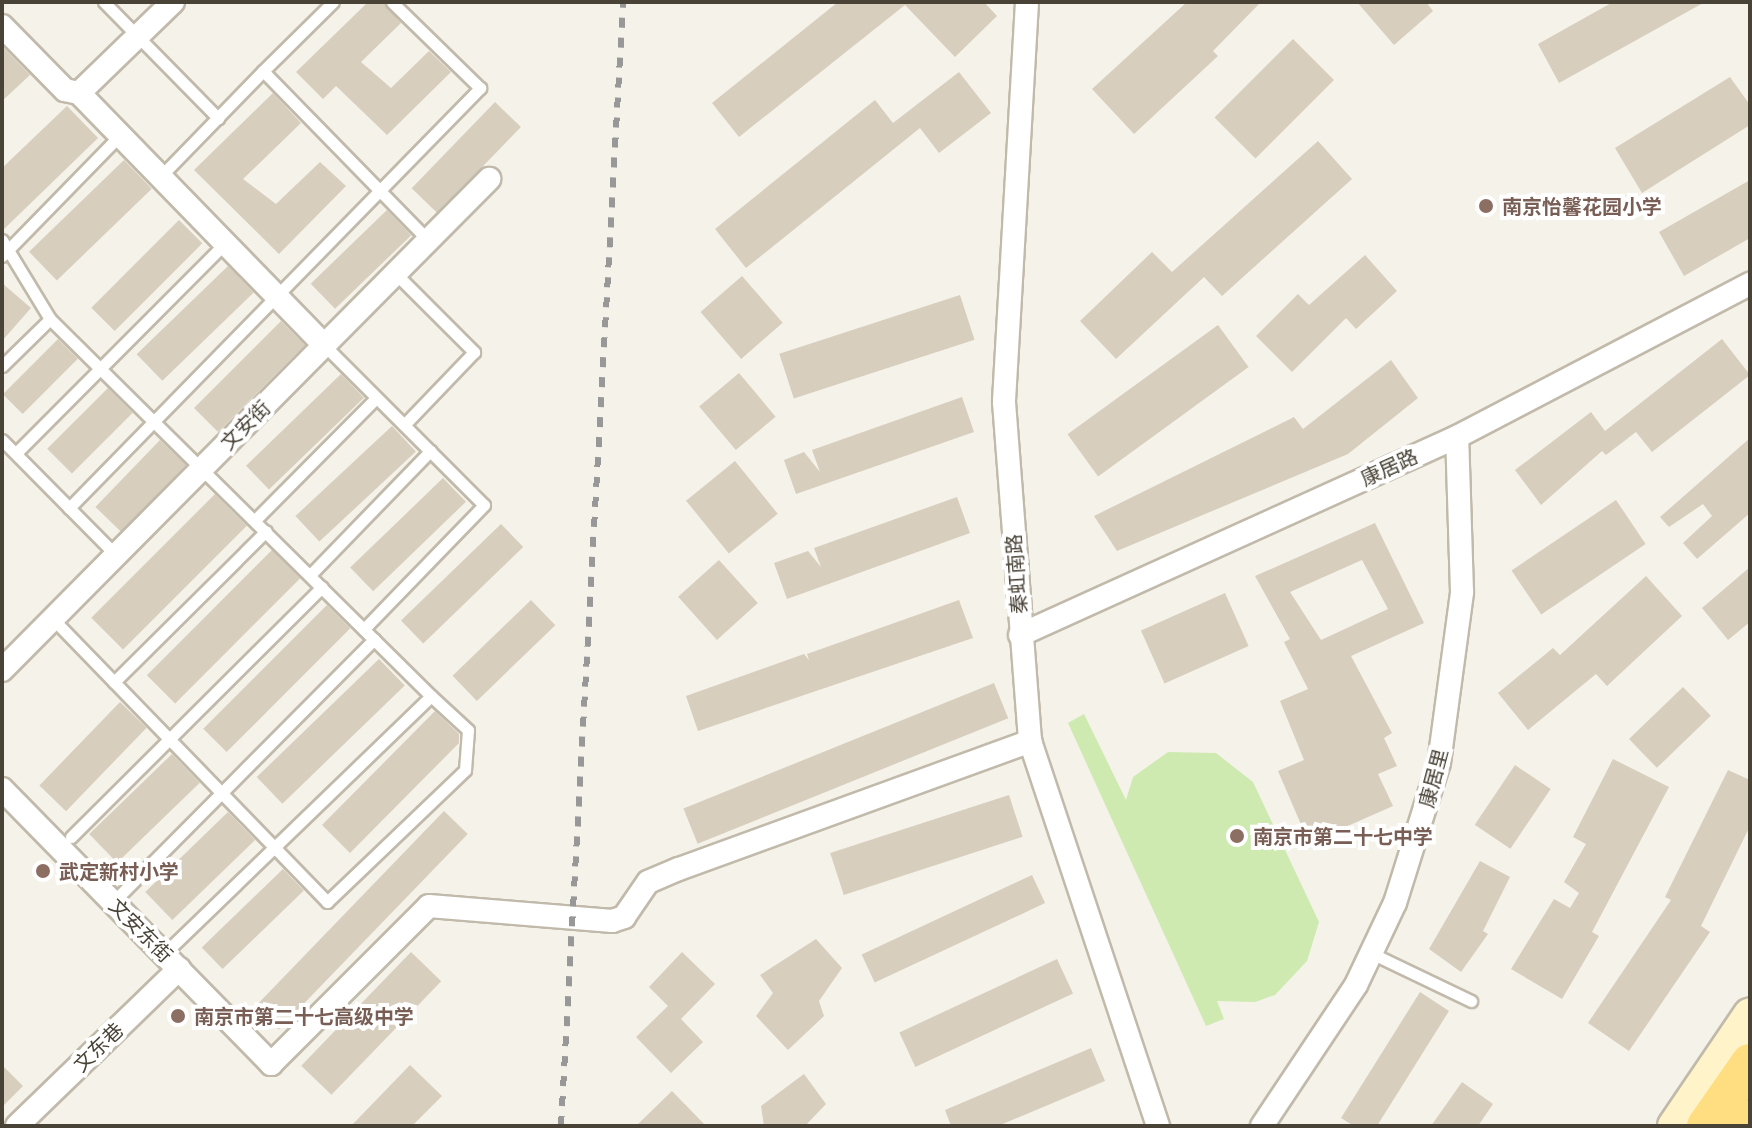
<!DOCTYPE html>
<html>
<head>
<meta charset="utf-8">
<style>
  body { margin:0 }
  #map { position:relative; width:1752px; height:1128px; overflow:hidden; background:#f5f2e9; font-family:Barlow,"Noto Sans SC",sans-serif }
  div>[style] { position:absolute }
  .green>* { inset:0; background:#ceeab1 }
  .building>* { inset:0; background:#d7cebe; transform-origin:0 0 }
  .roads { filter:drop-shadow(2px 0 #c1baab) drop-shadow(-2px 0 #c1baab) drop-shadow(0 2px #c1baab) drop-shadow(0 -2px #c1baab) }
  .service>* { height:11px; margin:-5.5px; padding:0 5.5px; transform-origin:5.5px; border-radius:5.5px; background:#fff }
  .minor>* { height:22px; margin:-11px; padding:0 11px; transform-origin:11px; border-radius:11px; background:#fff }
  .secondary>* { height:32px; margin:-16px; padding:0 16px; transform-origin:16px; border-radius:16px; background:#fff4c9 }
  .trunk>* { height:38px; margin:-19px; padding:0 19px; transform-origin:19px; border-radius:19px; background:#ffdd81 }
  .rail>* { height:6px; margin-top:-3px; transform-origin:0; background:repeating-linear-gradient(90deg,#989898 0 10px,transparent 0 20px) }
  .dots>* { width:22px; height:22px; translate:-50% -50%; box-sizing:border-box; border:4px solid #fff; border-radius:50% }
  span { translate:-50% -50%; white-space:nowrap; text-align:center; line-height:1.15; -webkit-text-stroke:8px #fff; paint-order:stroke }
  .education-label { font-size:20px; color:#785e54; font-weight:700 }
  .left { translate:0 -50%; text-align:left }
  .street-label { font-size:20px; color:#494337 }
  .frame { position:absolute; inset:0; border:4px solid #494337; pointer-events:none }
</style>
</head>
<body>
<div id="map">
  <div class="green">
    <i style="clip-path:polygon(1084px 714px,1126px 800px,1133px 777px,1168px 752px,1216px 753px,1253px 782px,1319px 922px,1307px 961px,1275px 995px,1255px 1002px,1217px 1001px,1224px 1019px,1206px 1026px,1068px 723px)"></i>
  </div>
  <div class="building">
    <i style="clip-path:polygon(368px 2px,383px 2px,401px 23px,361px 62px,391px 88px,429px 51px,451px 72px,387px 135px,336px 86px,323px 99px,296px 72px)"></i>
    <i style="clip-path:polygon(838px 2px,984px 2px,997px 16px,955px 57px,905px 5px,739px 137px,712px 103px)"></i>
    <i style="clip-path:polygon(1187px 2px,1261px 2px,1213px 51px,1218px 56px,1134px 134px,1092px 89px)"></i>
    <i style="clip-path:polygon(1357px 2px,1426px 2px,1433px 11px,1394px 45px)"></i>
    <i style="clip-path:polygon(1613px 2px,1705px 2px,1559px 83px,1538px 44px)"></i>
    <i style="left:1293px;top:39px;width:58px;height:111px;rotate:45deg"></i>
    <i style="clip-path:polygon(2px 46px,30px 75px,2px 101px)"></i>
    <i style="clip-path:polygon(959px 72px,991px 113px,939px 153px,920px 128px,746px 268px,715px 229px,875px 100px,893px 123px)"></i>
    <i style="clip-path:polygon(1730px 77px,1750px 105px,1750px 125px,1642px 193px,1615px 148px)"></i>
    <i style="clip-path:polygon(273px 93px,301px 123px,243px 179px,276px 204px,320px 162px,346px 186px,279px 254px,194px 170px)"></i>
    <i style="left:495px;top:102px;width:36px;height:120px;rotate:44deg"></i>
    <i style="clip-path:polygon(67px 106px,98px 138px,2px 231px,2px 168px)"></i>
    <i style="clip-path:polygon(1318px 141px,1352px 179px,1222px 296px,1204px 277px,1116px 359px,1080px 321px,1152px 252px,1172px 272px)"></i>
    <i style="left:124px;top:160px;width:40px;height:132px;rotate:46deg"></i>
    <i style="clip-path:polygon(1750px 180px,1750px 238px,1684px 276px,1659px 232px)"></i>
    <i style="left:387px;top:210px;width:35px;height:106px;rotate:46deg"></i>
    <i style="left:179px;top:220px;width:33px;height:124px;rotate:45deg"></i>
    <i style="clip-path:polygon(1365px 255px,1397px 291px,1356px 329px,1346px 318px,1292px 372px,1256px 336px,1298px 294px,1309px 305px)"></i>
    <i style="left:228px;top:266px;width:37px;height:127px;rotate:46deg"></i>
    <i style="left:742px;top:276px;width:62px;height:55px;rotate:49deg"></i>
    <i style="clip-path:polygon(2px 283px,31px 308px,2px 341px)"></i>
    <i style="left:960px;top:295px;width:47px;height:190px;rotate:72deg"></i>
    <i style="left:281px;top:321px;width:34px;height:123px;rotate:45deg"></i>
    <i style="left:1218px;top:325px;width:52px;height:186px;rotate:54deg"></i>
    <i style="left:58px;top:339px;width:28px;height:78px;rotate:45deg"></i>
    <i style="clip-path:polygon(1722px 339px,1750px 375px,1652px 452px,1636px 432px,1606px 455px,1602px 451px,1541px 505px,1515px 470px,1591px 412px,1605px 431px)"></i>
    <i style="clip-path:polygon(1391px 360px,1418px 398px,1348px 454px,1117px 551px,1094px 516px,1294px 417px,1303px 429px)"></i>
    <i style="left:739px;top:373px;width:57px;height:52px;rotate:50deg"></i>
    <i style="left:341px;top:374px;width:33px;height:132px;rotate:46deg"></i>
    <i style="left:108px;top:388px;width:35px;height:86px;rotate:45deg"></i>
    <i style="clip-path:polygon(962px 397px,974px 432px,796px 494px,784px 460px,804px 452px,820px 472px,812px 450px)"></i>
    <i style="left:392px;top:426px;width:35px;height:132px;rotate:47deg"></i>
    <i style="clip-path:polygon(1750px 438px,1750px 513px,1697px 559px,1683px 543px,1712px 516px,1703px 504px,1669px 527px,1660px 517px)"></i>
    <i style="left:160px;top:440px;width:36px;height:93px;rotate:44deg"></i>
    <i style="left:735px;top:461px;width:68px;height:63px;rotate:51deg"></i>
    <i style="left:443px;top:478px;width:33px;height:129px;rotate:46deg"></i>
    <i style="left:215px;top:494px;width:45px;height:175px;rotate:45deg"></i>
    <i style="clip-path:polygon(957px 497px,970px 533px,787px 599px,774px 563px,808px 551px,821px 567px,814px 548px)"></i>
    <i style="left:1616px;top:500px;width:53px;height:126px;rotate:56deg"></i>
    <i style="clip-path:polygon(evenodd,1375px 523px,1424px 623px,1351px 656px,1392px 733px,1384px 738px,1397px 766px,1378px 774px,1393px 806px,1309px 843px,1278px 771px,1304px 760px,1280px 701px,1308px 689px,1284px 642px,1290px 639px,1255px 576px,1375px 523px,1362px 560px,1388px 609px,1321px 640px,1290px 592px,1362px 560px)"></i>
    <i style="left:501px;top:524px;width:32px;height:139px;rotate:46deg"></i>
    <i style="left:272px;top:550px;width:40px;height:177px;rotate:45deg"></i>
    <i style="left:719px;top:560px;width:58px;height:55px;rotate:48deg"></i>
    <i style="clip-path:polygon(1750px 567px,1750px 622px,1728px 640px,1702px 608px)"></i>
    <i style="clip-path:polygon(1646px 576px,1682px 616px,1607px 686px,1596px 674px,1528px 730px,1498px 693px,1553px 648px,1560px 655px)"></i>
    <i style="left:1225px;top:593px;width:58px;height:92px;rotate:66deg"></i>
    <i style="left:531px;top:600px;width:35px;height:109px;rotate:46deg"></i>
    <i style="clip-path:polygon(959px 600px,973px 638px,698px 731px,686px 696px,804px 654px,809px 660px,807px 654px)"></i>
    <i style="left:327px;top:605px;width:33px;height:175px;rotate:45deg"></i>
    <i style="left:379px;top:659px;width:37px;height:170px;rotate:46deg"></i>
    <i style="left:994px;top:683px;width:38px;height:335px;rotate:68deg"></i>
    <i style="left:1683px;top:687px;width:40px;height:75px;rotate:46deg"></i>
    <i style="left:120px;top:702px;width:37px;height:116px;rotate:44deg"></i>
    <i style="clip-path:polygon(435px 711px,459px 734px,459px 743px,350px 853px,322px 825px)"></i>
    <i style="left:172px;top:754px;width:40px;height:115px;rotate:46deg"></i>
    <i style="clip-path:polygon(1613px 759px,1669px 787px,1592px 932px,1599px 936px,1562px 999px,1511px 969px,1554px 899px,1570px 908px,1579px 893px,1564px 882px,1586px 844px,1573px 837px)"></i>
    <i style="left:1515px;top:765px;width:43px;height:72px;rotate:34deg"></i>
    <i style="clip-path:polygon(1728px 770px,1750px 780px,1750px 826px,1701px 926px,1710px 932px,1629px 1051px,1588px 1023px,1671px 900px,1665px 897px)"></i>
    <i style="left:1009px;top:795px;width:44px;height:188px;rotate:72deg"></i>
    <i style="left:444px;top:811px;width:33px;height:272px;rotate:44deg"></i>
    <i style="left:228px;top:812px;width:39px;height:115px;rotate:46deg"></i>
    <i style="clip-path:polygon(1480px 861px,1510px 877px,1483px 931px,1488px 934px,1461px 972px,1429px 949px)"></i>
    <i style="left:283px;top:869px;width:30px;height:113px;rotate:46deg"></i>
    <i style="left:1032px;top:875px;width:31px;height:188px;rotate:65deg"></i>
    <i style="clip-path:polygon(816px 939px,842px 968px,819px 1001px,824px 1016px,788px 1050px,756px 1016px,773px 993px,760px 975px)"></i>
    <i style="left:411px;top:952px;width:42px;height:158px;rotate:44deg"></i>
    <i style="clip-path:polygon(682px 952px,715px 984px,681px 1019px,703px 1042px,671px 1073px,636px 1037px,668px 1006px,649px 987px)"></i>
    <i style="left:1057px;top:959px;width:38px;height:174px;rotate:65deg"></i>
    <i style="clip-path:polygon(1420px 992px,1449px 1011px,1377px 1126px,1354px 1126px,1341px 1118px)"></i>
    <i style="clip-path:polygon(1091px 1048px,1105px 1081px,998px 1126px,951px 1126px,945px 1110px)"></i>
    <i style="clip-path:polygon(2px 1065px,23px 1086px,2px 1107px)"></i>
    <i style="clip-path:polygon(410px 1065px,442px 1096px,412px 1126px,351px 1126px)"></i>
    <i style="clip-path:polygon(804px 1074px,826px 1104px,805px 1126px,764px 1126px,761px 1106px)"></i>
    <i style="clip-path:polygon(1462px 1082px,1493px 1104px,1478px 1126px,1431px 1126px)"></i>
    <i style="clip-path:polygon(672px 1091px,706px 1126px,636px 1126px)"></i>
  </div>
  <div class="roads">
    <div class="service">
      <i style="left:104px;top:2px;width:163px;rotate:45.5deg"></i>
      <i style="left:263px;top:71px;width:98px;rotate:-44.6deg"></i>
      <i style="left:159px;top:178px;width:149px;rotate:-45.8deg"></i>
      <i style="left:263px;top:71px;width:236px;rotate:45.7deg"></i>
      <i style="left:2px;top:240px;width:92px;rotate:58.7deg"></i>
      <i style="left:2px;top:256px;width:168px;rotate:-45.7deg"></i>
      <i style="left:395px;top:273px;width:112px;rotate:45deg"></i>
      <i style="left:474px;top:352px;width:101px;rotate:133.8deg"></i>
      <i style="left:324px;top:345px;width:226px;rotate:45deg"></i>
      <i style="left:484px;top:505px;width:173px;rotate:134.1deg"></i>
      <i style="left:2px;top:366px;width:67px;rotate:-44.4deg"></i>
      <i style="left:50px;top:319px;width:536px;rotate:44.7deg"></i>
      <i style="left:431px;top:696px;width:371px;rotate:136deg"></i>
      <i style="left:2px;top:440px;width:162px;rotate:45.3deg"></i>
      <i style="left:16px;top:453px;width:293px;rotate:-45.1deg"></i>
      <i style="left:69px;top:508px;width:588px;rotate:-45.62deg"></i>
      <i style="left:480px;top:88px;width:123px;rotate:-135.7deg"></i>
      <i style="left:255px;top:520px;width:172px;rotate:-45.2deg"></i>
      <i style="left:310px;top:575px;width:173px;rotate:-45.9deg"></i>
      <i style="left:53px;top:619px;width:394px;rotate:45.9deg"></i>
      <i style="left:327px;top:902px;width:191px;rotate:-43.7deg"></i>
      <i style="left:465px;top:770px;width:40px;rotate:-85.7deg"></i>
      <i style="left:468px;top:730px;width:50px;rotate:-137.4deg"></i>
      <i style="left:114px;top:682px;width:214px;rotate:-44.8deg"></i>
      <i style="left:71px;top:837px;width:354px;rotate:-44.9deg"></i>
      <i style="left:121px;top:894px;width:359px;rotate:-45.2deg"></i>
      <i style="left:1371px;top:953px;width:111px;rotate:25.6deg"></i>
    </div>
    <div class="minor">
      <i style="left:1027px;top:2px;width:401px;rotate:93.3deg"></i>
      <i style="left:1004px;top:402px;width:340px;rotate:85.6deg"></i>
      <i style="left:1030px;top:741px;width:406px;rotate:71.6deg"></i>
      <i style="left:2px;top:26px;width:90px;rotate:45.5deg"></i>
      <i style="left:65px;top:90px;width:14px;rotate:12deg"></i>
      <i style="left:79px;top:93px;width:351px;rotate:45.8deg"></i>
      <i style="left:79px;top:93px;width:131px;rotate:-44.1deg"></i>
      <i style="left:1020px;top:635px;width:480px;rotate:-24.4deg"></i>
      <i style="left:1457px;top:437px;width:331px;rotate:-27.6deg"></i>
      <i style="left:2px;top:670px;width:692px;rotate:-45.23deg"></i>
      <i style="left:2px;top:789px;width:385px;rotate:45.6deg"></i>
      <i style="left:271px;top:1064px;width:223px;rotate:-45deg"></i>
      <i style="left:429px;top:906px;width:184px;rotate:4.7deg"></i>
      <i style="left:612px;top:921px;width:13px;rotate:-18deg"></i>
      <i style="left:624px;top:917px;width:42px;rotate:-55.6deg"></i>
      <i style="left:648px;top:882px;width:34px;rotate:-23deg"></i>
      <i style="left:679px;top:869px;width:374px;rotate:-20deg"></i>
      <i style="left:17px;top:1126px;width:226px;rotate:-44.1deg"></i>
      <i style="left:1262px;top:1126px;width:169px;rotate:-56.3deg"></i>
      <i style="left:1356px;top:985px;width:91px;rotate:-64.6deg"></i>
      <i style="left:1395px;top:903px;width:147px;rotate:-72.6deg"></i>
      <i style="left:1439px;top:763px;width:173px;rotate:-82.3deg"></i>
      <i style="left:1462px;top:592px;width:155px;rotate:-91.8deg"></i>
    </div>
    <div class="secondary">
      <i style="left:1674px;top:1126px;width:135px;rotate:-55.8deg"></i>
    </div>
    <div class="trunk">
      <i style="left:1706px;top:1126px;width:77px;rotate:-55.1deg"></i>
      <i style="left:1745px;top:1126px;width:9px;rotate:-54deg"></i>
    </div>
  </div>
  <div class="rail">
    <i style="left:561px;top:1126px;width:1126px;rotate:-86.84deg"></i>
  </div>
  <div class="dots">
    <i style="left:1486px;top:206px;background:#8d6e63"></i>
    <i style="left:1237px;top:836px;background:#8d6e63"></i>
    <i style="left:43px;top:871px;background:#8d6e63"></i>
    <i style="left:178px;top:1016px;background:#8d6e63"></i>
  </div>
  <div class="education-label">
    <span class="left" style="left:1502px;top:206px">南京怡馨花园小学</span>
    <span class="left" style="left:1253px;top:836px">南京市第二十七中学</span>
    <span class="left" style="left:59px;top:871px">武定新村小学</span>
    <span class="left" style="left:194px;top:1016px">南京市第二十七高级中学</span>
  </div>
  <div class="street-label">
    <span style="left:245px;top:425px;rotate:-45deg">文安街</span>
    <span style="left:1389px;top:467px;rotate:-24deg">康居路</span>
    <span style="left:1016px;top:574px;rotate:-94deg">秦虹南路</span>
    <span style="left:1433px;top:778px;rotate:-75deg">康居里</span>
    <span style="left:141px;top:930px;rotate:45deg">文安东街</span>
    <span style="left:98px;top:1047px;rotate:-44deg">文东巷</span>
  </div>
  <div class="frame"></div>
</div>
</body>
</html>
